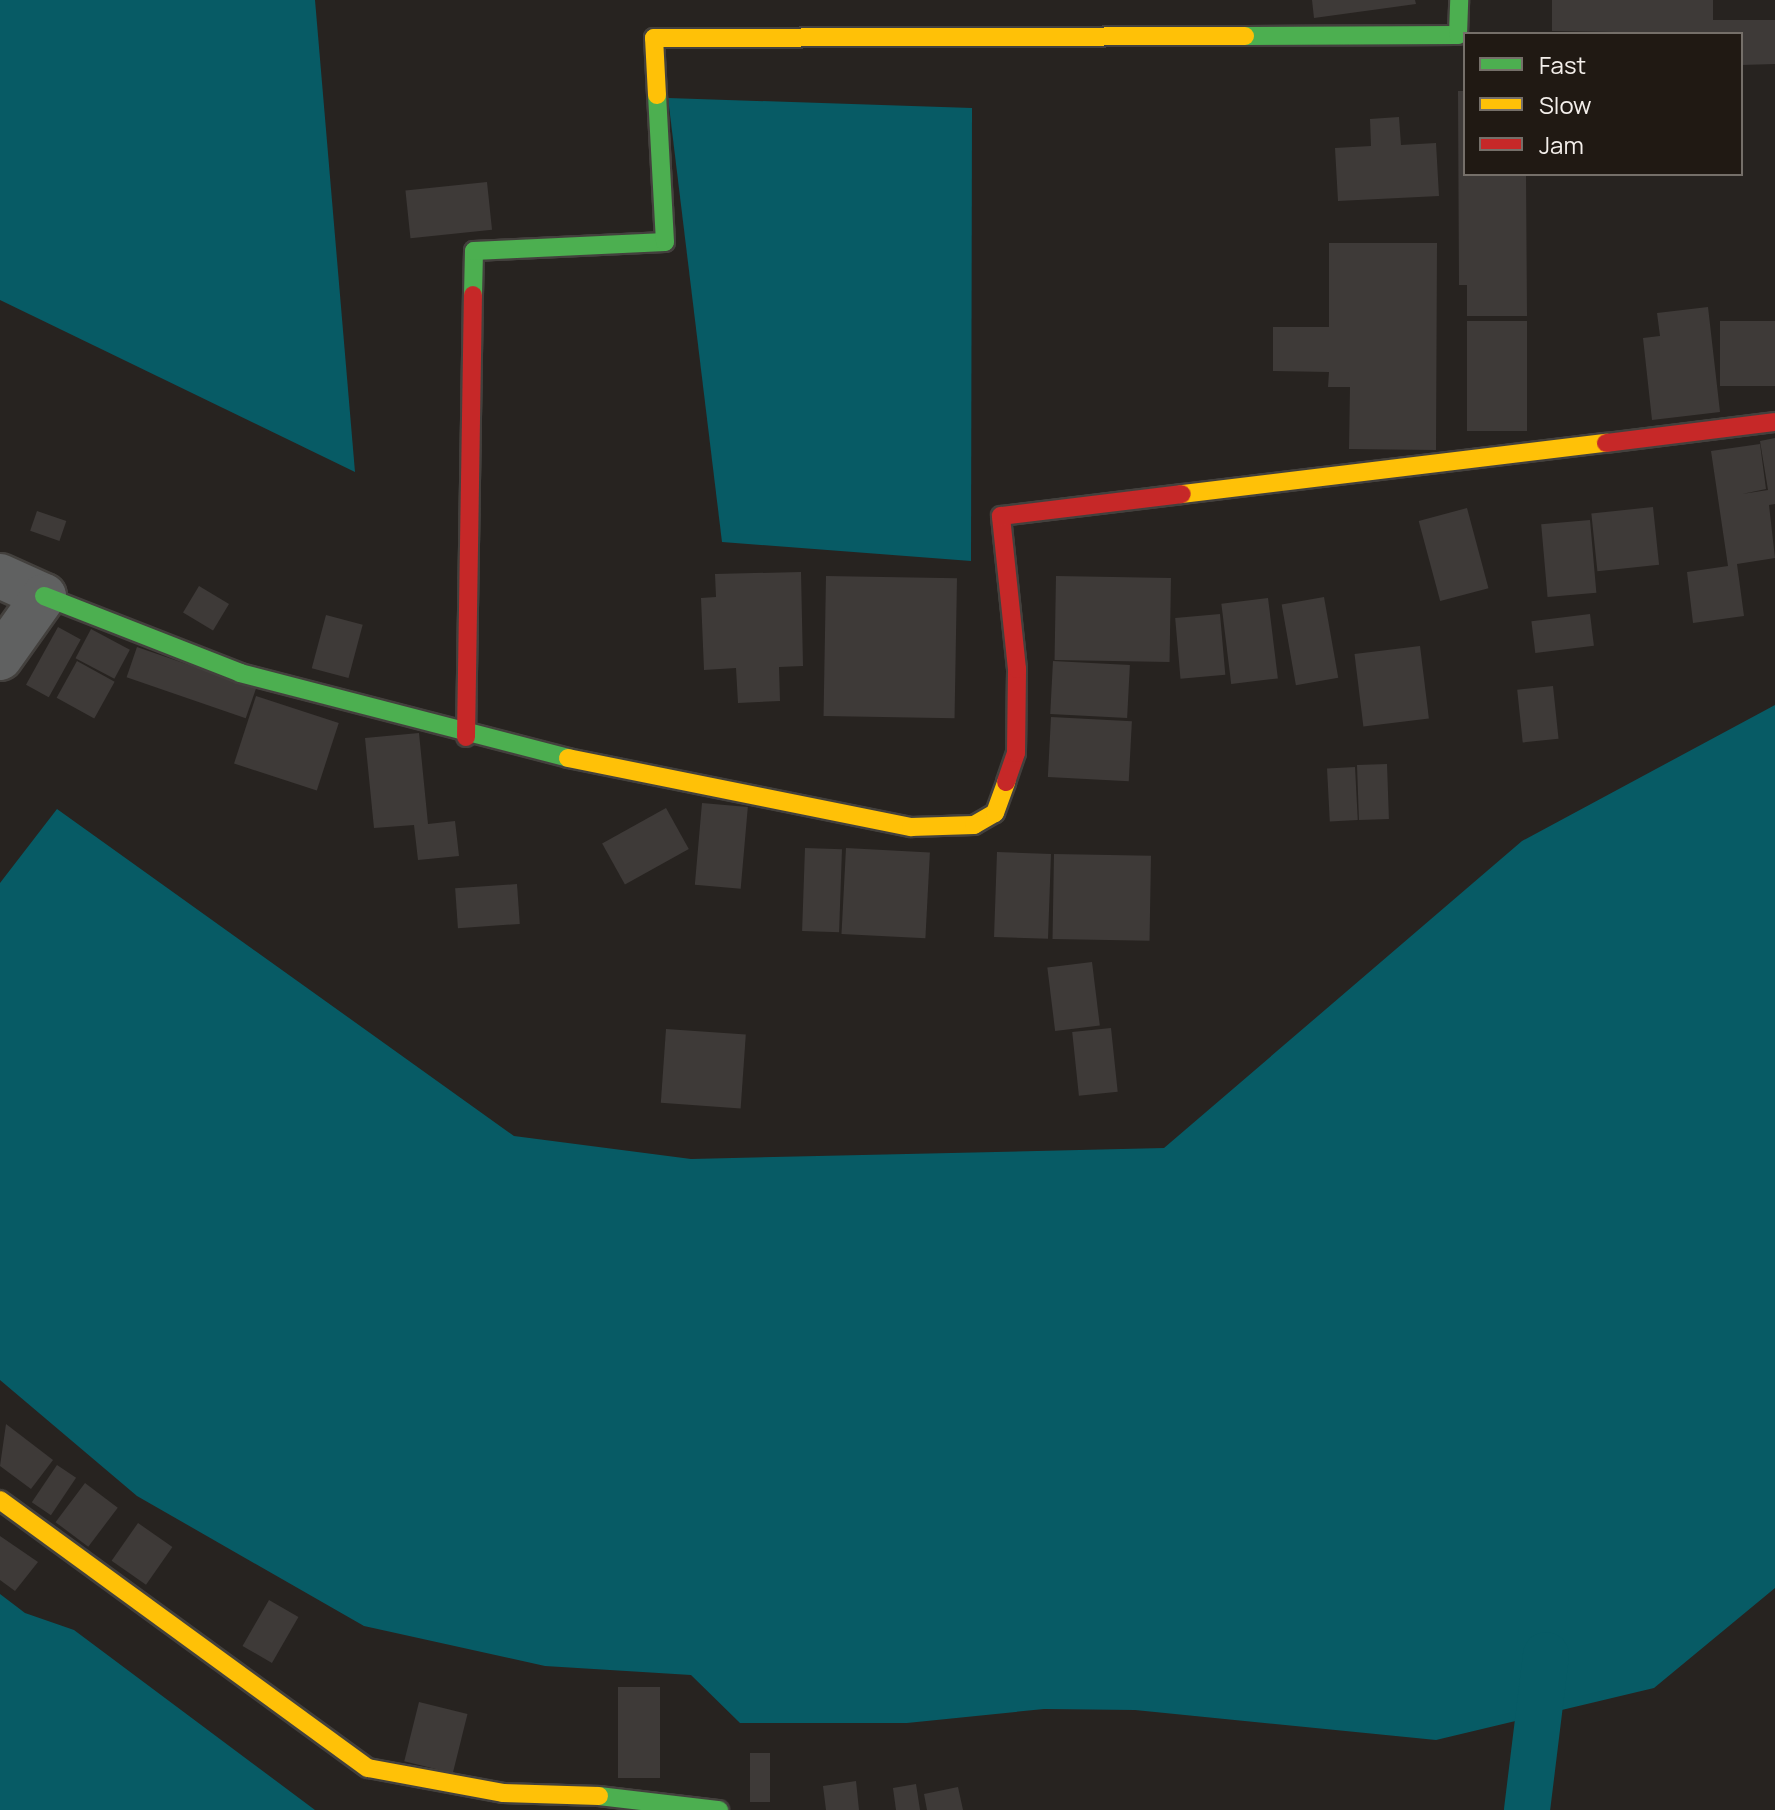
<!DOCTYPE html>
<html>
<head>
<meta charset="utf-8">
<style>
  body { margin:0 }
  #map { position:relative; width:1775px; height:1810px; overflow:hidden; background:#272320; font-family:Manrope,sans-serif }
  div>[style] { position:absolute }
  .water>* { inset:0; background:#075b65 }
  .canal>* { height:46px; margin:-23px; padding:0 23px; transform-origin:23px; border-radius:23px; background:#075b65 }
  .building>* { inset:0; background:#3e3a38; transform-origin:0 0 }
  .roads { filter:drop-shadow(2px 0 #43403d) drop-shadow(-2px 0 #43403d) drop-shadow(0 2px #43403d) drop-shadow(0 -2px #43403d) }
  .street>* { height:44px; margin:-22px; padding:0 22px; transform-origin:22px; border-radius:22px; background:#606161 }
  .fast>* { height:18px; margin:-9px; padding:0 9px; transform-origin:9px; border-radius:9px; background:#4caf50 }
  .slow>* { height:18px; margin:-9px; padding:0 9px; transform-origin:9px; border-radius:9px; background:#ffc107 }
  .jam>* { height:18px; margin:-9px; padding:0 9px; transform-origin:9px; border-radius:9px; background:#c62828 }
  span { translate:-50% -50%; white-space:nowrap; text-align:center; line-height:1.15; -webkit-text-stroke:8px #201913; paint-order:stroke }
  .legend { position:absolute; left:1463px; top:32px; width:280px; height:144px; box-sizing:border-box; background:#201913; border:2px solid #756f69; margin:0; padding:10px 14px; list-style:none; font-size:24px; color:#f4efeb }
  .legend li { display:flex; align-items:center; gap:16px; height:40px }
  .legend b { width:40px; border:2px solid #756f69 }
</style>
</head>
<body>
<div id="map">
  <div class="water">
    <i style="clip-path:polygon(0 0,315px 0,355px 472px,0 300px)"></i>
    <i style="clip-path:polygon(668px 98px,972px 108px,971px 561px,722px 542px)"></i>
    <i style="clip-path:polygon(1775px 705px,1775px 1588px,1654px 1688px,1436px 1740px,1135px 1710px,1044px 1709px,907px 1723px,740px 1723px,691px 1675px,545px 1666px,364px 1626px,137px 1496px,0 1380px,0 883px,57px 809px,514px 1136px,691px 1159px,1164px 1148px,1522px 841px)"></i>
    <i style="clip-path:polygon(0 1594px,25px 1613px,74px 1630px,315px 1810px,0 1810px)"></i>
  </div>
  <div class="canal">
    <i style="left:1527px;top:1810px;width:156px;rotate:-83deg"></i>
  </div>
  <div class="building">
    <i style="clip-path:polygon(1312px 0,1415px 0,1416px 4px,1314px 18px)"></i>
    <i style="clip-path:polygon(1552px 0,1713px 0,1713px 20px,1775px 20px,1775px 64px,1741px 65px,1741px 34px,1552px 31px)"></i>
    <i style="clip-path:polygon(1458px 91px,1465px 91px,1465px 174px,1526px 174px,1527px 316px,1467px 316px,1467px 285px,1459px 285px)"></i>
    <i style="clip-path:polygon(1399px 117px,1401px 145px,1436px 143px,1439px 196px,1338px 201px,1335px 148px,1371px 146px,1370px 119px)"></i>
    <i style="left:487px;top:182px;width:48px;height:82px;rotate:84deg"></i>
    <i style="clip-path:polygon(1329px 243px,1437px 243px,1436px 450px,1349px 449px,1350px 387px,1328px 387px,1329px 372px,1273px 371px,1273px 327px,1329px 327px)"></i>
    <i style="clip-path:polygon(1708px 307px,1720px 412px,1652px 420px,1643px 338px,1660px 336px,1657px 313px)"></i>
    <i style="left:1467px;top:321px;width:60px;height:110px"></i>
    <i style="left:1775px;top:321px;width:65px;height:55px;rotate:90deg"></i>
    <i style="clip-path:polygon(1775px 438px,1775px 504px,1769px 505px,1775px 558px,1737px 564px,1744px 616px,1693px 623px,1687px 572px,1728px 566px,1711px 451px,1760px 444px,1766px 489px,1742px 494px,1768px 490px,1760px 441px)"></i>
    <i style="left:1653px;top:507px;width:58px;height:62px;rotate:84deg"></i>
    <i style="left:1467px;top:508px;width:83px;height:50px;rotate:75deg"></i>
    <i style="left:37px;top:511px;width:31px;height:21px;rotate:19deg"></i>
    <i style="left:1590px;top:520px;width:73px;height:49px;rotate:85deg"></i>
    <i style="clip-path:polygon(801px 572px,803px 666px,779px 667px,780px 701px,738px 703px,736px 668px,704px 670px,701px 598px,716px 597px,715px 574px)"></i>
    <i style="left:826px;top:576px;width:131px;height:140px;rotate:1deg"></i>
    <i style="left:1056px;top:576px;width:115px;height:84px;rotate:1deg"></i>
    <i style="left:199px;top:586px;width:35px;height:31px;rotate:31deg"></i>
    <i style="left:1324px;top:597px;width:82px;height:43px;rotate:80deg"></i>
    <i style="left:1268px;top:598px;width:81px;height:47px;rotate:83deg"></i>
    <i style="left:1220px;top:614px;width:61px;height:45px;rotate:85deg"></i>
    <i style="left:1590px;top:614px;width:32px;height:59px;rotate:83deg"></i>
    <i style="left:326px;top:615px;width:38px;height:55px;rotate:15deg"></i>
    <i style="left:58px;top:627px;width:26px;height:66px;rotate:29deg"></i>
    <i style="left:91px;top:629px;width:44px;height:33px;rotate:28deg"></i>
    <i style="left:1420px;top:646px;width:73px;height:66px;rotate:83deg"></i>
    <i style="left:137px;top:647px;width:126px;height:32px;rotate:19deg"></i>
    <i style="left:77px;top:661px;width:43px;height:42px;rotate:29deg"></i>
    <i style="left:1053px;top:661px;width:77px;height:53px;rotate:3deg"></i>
    <i style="left:1553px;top:686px;width:53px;height:36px;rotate:84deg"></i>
    <i style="left:256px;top:696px;width:87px;height:71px;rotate:18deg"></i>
    <i style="left:1051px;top:717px;width:81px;height:60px;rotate:3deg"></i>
    <i style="clip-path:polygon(419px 733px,428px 824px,455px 821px,459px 856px,418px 860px,414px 825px,374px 828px,365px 738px)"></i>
    <i style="left:1387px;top:764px;width:55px;height:30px;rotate:88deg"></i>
    <i style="left:1355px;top:767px;width:53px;height:28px;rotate:87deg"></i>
    <i style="left:702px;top:803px;width:46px;height:82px;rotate:5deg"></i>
    <i style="left:666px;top:808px;width:47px;height:73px;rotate:61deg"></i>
    <i style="left:805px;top:848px;width:37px;height:83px;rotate:2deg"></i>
    <i style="left:846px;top:848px;width:84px;height:86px;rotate:3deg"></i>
    <i style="left:997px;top:852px;width:54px;height:85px;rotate:2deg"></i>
    <i style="left:1054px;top:854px;width:97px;height:85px;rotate:1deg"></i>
    <i style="left:517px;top:884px;width:40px;height:62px;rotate:86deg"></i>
    <i style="left:1092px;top:962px;width:64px;height:45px;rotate:83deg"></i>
    <i style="left:1111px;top:1028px;width:64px;height:39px;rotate:84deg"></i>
    <i style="left:666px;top:1029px;width:80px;height:74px;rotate:4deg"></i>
    <i style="clip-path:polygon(6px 1424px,53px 1460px,31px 1489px,0 1466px)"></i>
    <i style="left:57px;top:1465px;width:23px;height:45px;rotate:34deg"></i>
    <i style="left:85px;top:1483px;width:41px;height:49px;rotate:37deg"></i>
    <i style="left:138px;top:1523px;width:42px;height:46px;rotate:35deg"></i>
    <i style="clip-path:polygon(0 1536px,38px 1562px,15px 1591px,0 1580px)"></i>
    <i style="left:269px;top:1600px;width:34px;height:53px;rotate:30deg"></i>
    <i style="left:618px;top:1687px;width:42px;height:91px"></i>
    <i style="left:419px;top:1702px;width:50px;height:61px;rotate:14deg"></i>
    <i style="left:750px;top:1753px;width:20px;height:49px"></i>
    <i style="clip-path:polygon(856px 1781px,859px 1810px,826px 1810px,823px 1786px)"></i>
    <i style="clip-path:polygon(916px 1784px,920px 1810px,896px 1810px,893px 1788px)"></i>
    <i style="clip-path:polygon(958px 1787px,963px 1810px,927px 1810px,924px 1794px)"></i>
  </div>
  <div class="roads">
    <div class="street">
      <i style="left:0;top:576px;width:48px;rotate:24.4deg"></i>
      <i style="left:44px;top:596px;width:76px;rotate:125.4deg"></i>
    </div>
    <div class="fast">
      <i style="left:1245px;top:36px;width:213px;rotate:-0.3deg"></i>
      <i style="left:1458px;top:35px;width:35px;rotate:-88deg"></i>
      <i style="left:473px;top:295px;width:44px;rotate:-88.7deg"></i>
      <i style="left:474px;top:251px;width:191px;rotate:-2.7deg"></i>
      <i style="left:665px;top:242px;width:147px;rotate:-93.1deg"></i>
      <i style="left:44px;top:596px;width:211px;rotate:21.4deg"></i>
      <i style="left:240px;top:673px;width:339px;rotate:14.5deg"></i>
      <i style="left:599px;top:1796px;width:121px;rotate:6.7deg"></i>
    </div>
    <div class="slow">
      <i style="left:657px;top:95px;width:57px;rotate:-93deg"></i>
      <i style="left:654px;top:38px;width:591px;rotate:-0.19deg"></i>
      <i style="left:1182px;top:494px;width:427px;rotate:-6.9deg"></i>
      <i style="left:568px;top:758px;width:350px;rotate:11.4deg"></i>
      <i style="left:911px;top:827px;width:63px;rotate:-1.8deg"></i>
      <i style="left:974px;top:825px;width:24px;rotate:-30deg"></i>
      <i style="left:995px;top:813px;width:33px;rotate:-70deg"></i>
      <i style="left:0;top:1500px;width:455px;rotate:36.1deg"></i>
      <i style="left:368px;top:1768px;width:137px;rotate:10.5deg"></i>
      <i style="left:503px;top:1793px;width:96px;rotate:1.8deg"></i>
    </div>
    <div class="jam">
      <i style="left:1606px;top:443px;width:170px;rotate:-7.1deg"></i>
      <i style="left:466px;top:737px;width:442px;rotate:-89.1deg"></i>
      <i style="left:1006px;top:782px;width:31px;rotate:-71deg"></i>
      <i style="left:1016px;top:753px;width:84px;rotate:-89.3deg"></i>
      <i style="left:1017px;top:669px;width:154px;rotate:-96deg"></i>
      <i style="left:1001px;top:516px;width:182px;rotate:-6.9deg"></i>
    </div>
  </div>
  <ul class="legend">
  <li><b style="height:10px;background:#4caf50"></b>Fast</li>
  <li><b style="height:10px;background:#ffc107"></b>Slow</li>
  <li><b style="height:10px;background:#c62828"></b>Jam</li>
  </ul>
</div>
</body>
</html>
